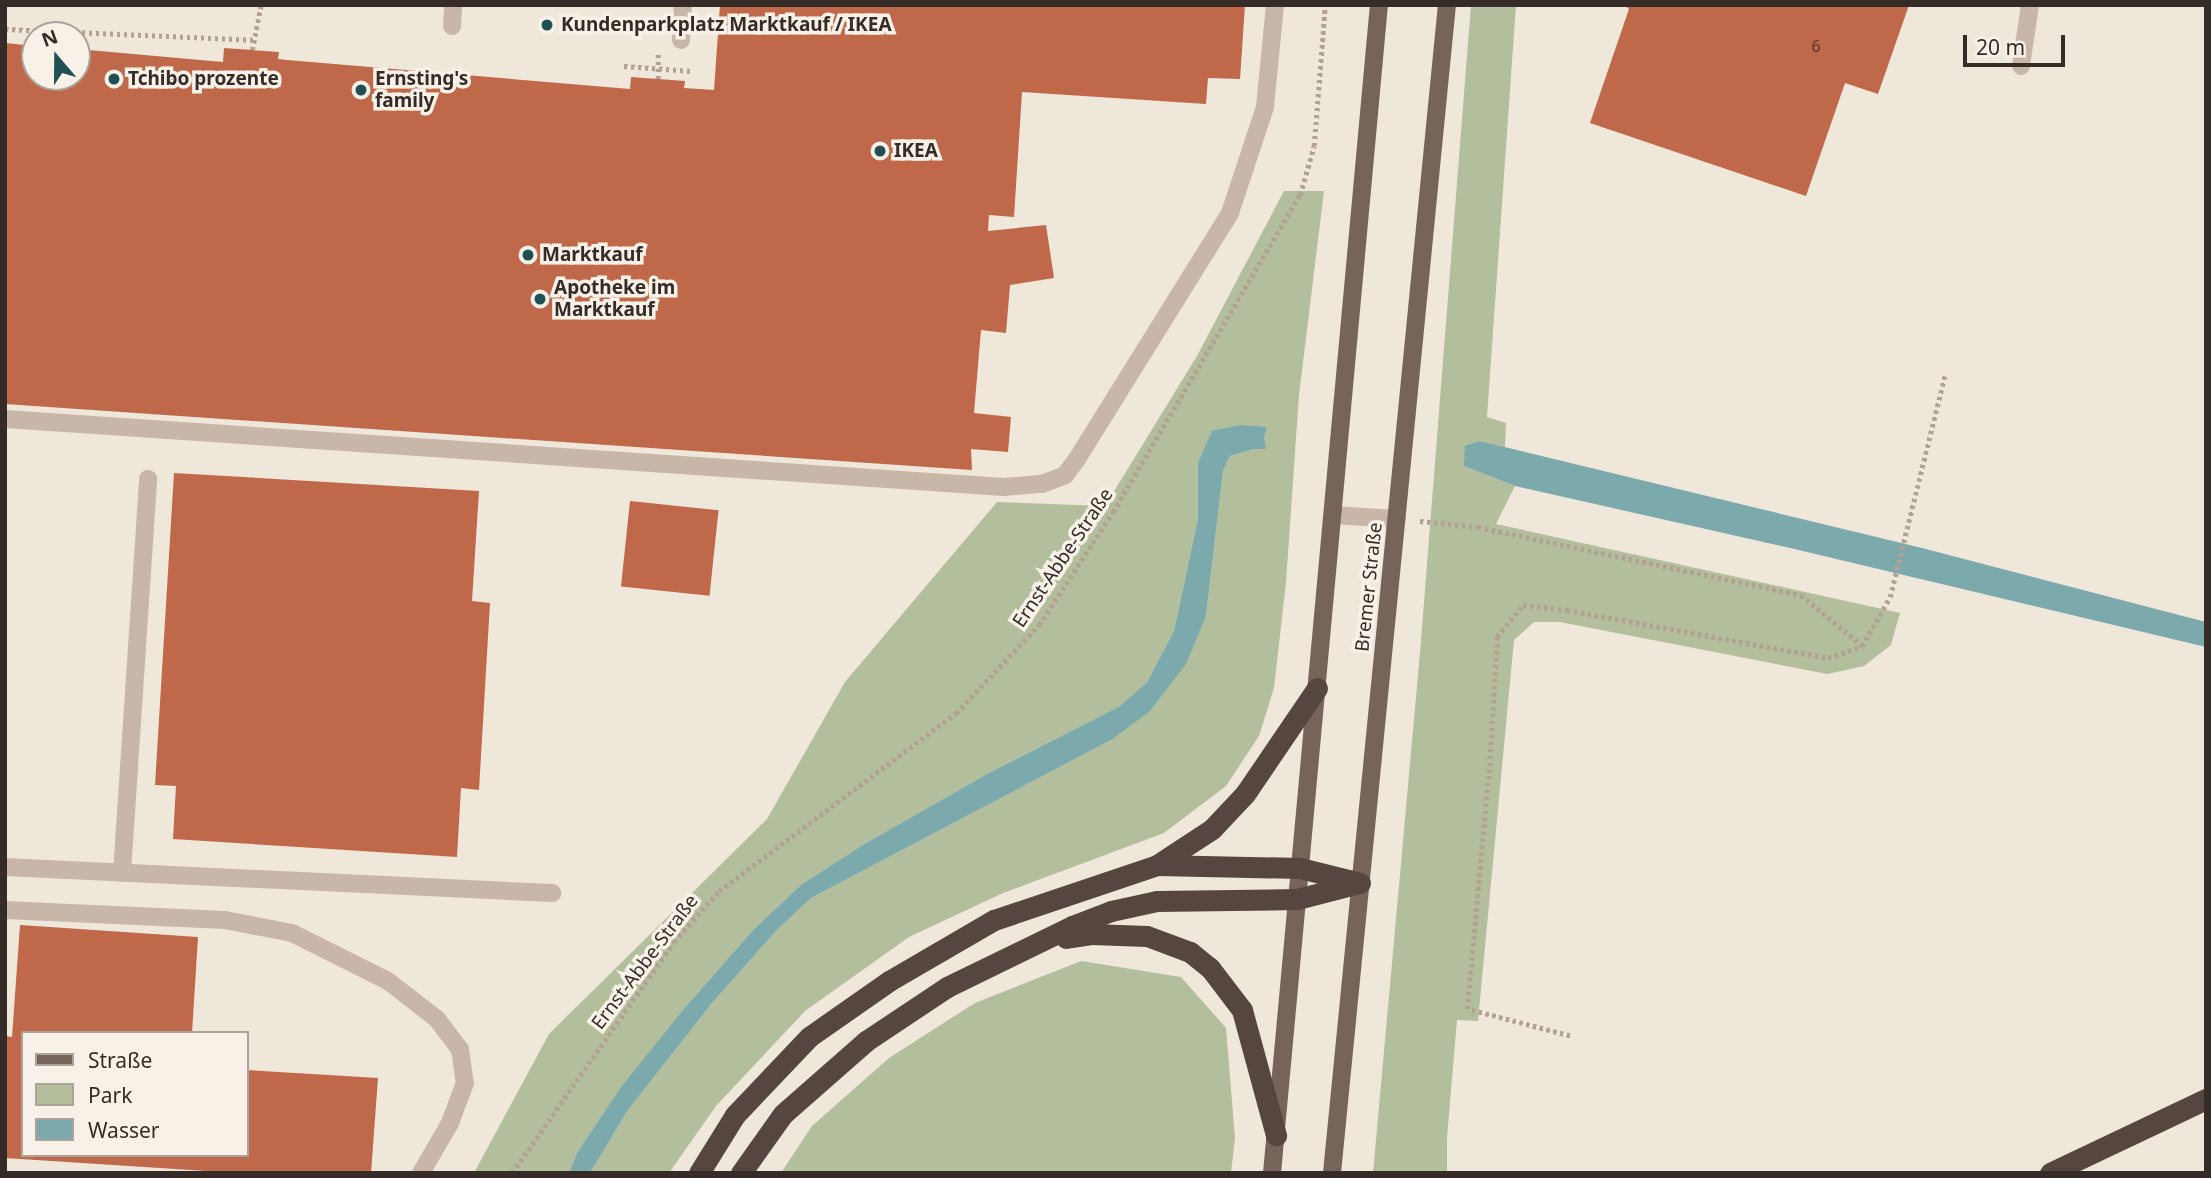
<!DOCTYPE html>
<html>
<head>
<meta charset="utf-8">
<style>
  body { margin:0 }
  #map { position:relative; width:2211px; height:1178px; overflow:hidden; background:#f0e7db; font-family:"Noto Sans",sans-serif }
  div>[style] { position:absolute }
  .green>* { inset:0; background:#b2be9c }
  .water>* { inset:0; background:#7ca9ac }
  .building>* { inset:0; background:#bf694a; transform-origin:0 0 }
  .path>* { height:4.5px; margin-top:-2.25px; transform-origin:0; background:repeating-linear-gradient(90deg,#b3a192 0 3.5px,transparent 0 7px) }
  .minor>* { height:18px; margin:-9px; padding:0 9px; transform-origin:9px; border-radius:9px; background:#c8b7a8 }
  .major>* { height:18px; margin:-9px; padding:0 9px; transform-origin:9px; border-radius:9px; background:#76645a }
  .highway>* { height:21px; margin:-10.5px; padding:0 10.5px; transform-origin:10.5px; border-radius:10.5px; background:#55463f }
  .dots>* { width:19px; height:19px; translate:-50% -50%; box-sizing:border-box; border:4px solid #f8f1e7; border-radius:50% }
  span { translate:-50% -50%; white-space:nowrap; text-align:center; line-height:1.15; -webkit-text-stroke:7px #f8f1e7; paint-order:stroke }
  .number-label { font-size:16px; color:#583b30 }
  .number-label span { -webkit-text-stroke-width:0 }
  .poi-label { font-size:19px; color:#352c28; font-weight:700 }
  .left { translate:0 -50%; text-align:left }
  .street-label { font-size:19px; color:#352c28 }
  .frame { position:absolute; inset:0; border:7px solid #352c28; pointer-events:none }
  .legend { position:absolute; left:21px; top:1031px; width:228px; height:126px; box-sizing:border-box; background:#f8f1e7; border:2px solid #aaa29b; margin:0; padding:9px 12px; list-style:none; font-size:21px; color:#352c28 }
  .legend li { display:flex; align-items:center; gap:14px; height:35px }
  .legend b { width:35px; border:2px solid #aaa29b }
  .north { position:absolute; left:21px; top:21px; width:70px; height:70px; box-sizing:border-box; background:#f8f1e7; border:2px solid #aaa29b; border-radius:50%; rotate:340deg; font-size:19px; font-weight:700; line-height:28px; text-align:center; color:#352c28 }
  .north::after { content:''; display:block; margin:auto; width:24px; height:32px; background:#205054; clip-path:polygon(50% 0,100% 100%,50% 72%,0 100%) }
  .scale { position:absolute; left:1963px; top:35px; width:102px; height:32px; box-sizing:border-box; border:4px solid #352c28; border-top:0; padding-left:9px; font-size:21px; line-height:24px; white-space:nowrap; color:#352c28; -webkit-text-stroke:5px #f8f1e7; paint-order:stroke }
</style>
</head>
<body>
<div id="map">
  <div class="green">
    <i style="clip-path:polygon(1471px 5px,1516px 5px,1487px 417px,1506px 423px,1505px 447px,1480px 441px,1464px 466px,1515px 486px,1496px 524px,1900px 613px,1891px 645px,1864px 666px,1827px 674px,1560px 622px,1534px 622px,1514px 640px,1478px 1021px,1457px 1020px,1447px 1138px,1447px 1173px,1373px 1173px,1420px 653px)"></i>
    <i style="clip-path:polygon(1284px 191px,1324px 191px,1299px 395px,1286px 582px,1274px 688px,1259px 736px,1226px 786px,1164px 833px,1003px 893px,909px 937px,805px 1011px,716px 1106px,669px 1173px,590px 1173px,628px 1110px,712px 1003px,777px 930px,811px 898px,1111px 740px,1206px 616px,1223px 471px,1230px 456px,1254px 449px,1264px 438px,1267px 426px,1198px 463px,1198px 518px,1174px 631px,1147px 682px,1120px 706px,987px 774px,866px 843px,802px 884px,755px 928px,688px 1004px,576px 1155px,569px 1173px,474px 1173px,549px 1034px,767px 819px,845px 682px,997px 502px,1105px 506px,1197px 356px)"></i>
    <i style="clip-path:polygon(1081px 961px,1181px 977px,1226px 1028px,1235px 1138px,1231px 1173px,781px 1173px,812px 1126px,889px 1058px,975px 1003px)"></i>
  </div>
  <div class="water">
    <i style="clip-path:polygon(1240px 425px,1267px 427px,1264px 438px,1266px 449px,1254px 449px,1230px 456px,1223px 471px,1206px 616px,1186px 664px,1149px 712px,1111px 740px,811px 898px,777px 930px,712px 1003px,628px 1110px,590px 1173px,569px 1173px,576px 1155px,621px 1087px,688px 1004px,755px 928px,802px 884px,866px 843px,987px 774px,1120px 706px,1147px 682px,1174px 631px,1198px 518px,1198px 463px,1212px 431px)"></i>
    <i style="clip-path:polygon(1480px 441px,1922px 548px,2206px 622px,2206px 647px,1786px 547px,1515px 486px,1464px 466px,1465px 446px)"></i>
  </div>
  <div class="building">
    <i style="clip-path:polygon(720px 5px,1245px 5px,1240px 79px,1208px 78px,1206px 104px,1022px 92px,1014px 217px,989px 215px,988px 231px,1046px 225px,1054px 278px,1010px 285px,1006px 333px,981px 330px,974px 413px,1011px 417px,1008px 452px,971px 449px,972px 470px,5px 404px,5px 43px,35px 46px,35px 77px,77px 77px,77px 49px,223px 62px,224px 48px,279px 52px,278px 59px,287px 60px,630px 89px,631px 77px,685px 81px,684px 88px,714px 90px)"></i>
    <i style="clip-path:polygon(1624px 5px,1909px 5px,1878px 94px,1845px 83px,1806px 196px,1590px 123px,1629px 9px)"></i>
    <i style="clip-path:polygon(174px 473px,479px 491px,472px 601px,490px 603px,479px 790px,461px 788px,457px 857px,173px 839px,176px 786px,155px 785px)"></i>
    <i style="left:630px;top:501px;width:89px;height:86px;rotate:6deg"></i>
    <i style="clip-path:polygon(20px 925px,198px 937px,192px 1033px,23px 1033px,23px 1155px,247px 1155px,247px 1070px,378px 1078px,371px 1173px,237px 1173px,5px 1158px,5px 1036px,12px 1037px)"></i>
  </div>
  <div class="path">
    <i style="left:5px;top:29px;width:248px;rotate:2.5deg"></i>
    <i style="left:252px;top:50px;width:46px;rotate:-78.7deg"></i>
    <i style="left:624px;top:66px;width:68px;rotate:4.2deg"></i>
    <i style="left:658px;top:79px;width:25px;rotate:-90deg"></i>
    <i style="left:1420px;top:521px;width:58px;rotate:5.9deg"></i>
    <i style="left:1478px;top:527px;width:330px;rotate:11.9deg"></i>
    <i style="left:1801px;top:595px;width:79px;rotate:39.3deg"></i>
    <i style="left:1570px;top:1036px;width:106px;rotate:-165.3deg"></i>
    <i style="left:1467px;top:1009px;width:237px;rotate:-84.7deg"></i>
    <i style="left:1489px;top:773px;width:136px;rotate:-86.6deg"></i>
    <i style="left:1497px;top:637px;width:41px;rotate:-50.9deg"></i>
    <i style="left:1523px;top:605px;width:44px;rotate:6.5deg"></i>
    <i style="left:1567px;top:610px;width:265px;rotate:10.4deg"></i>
    <i style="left:1828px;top:658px;width:36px;rotate:-19deg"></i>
    <i style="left:1862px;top:646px;width:56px;rotate:-60.3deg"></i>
    <i style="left:1890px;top:597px;width:229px;rotate:-76.1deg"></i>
    <i style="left:512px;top:1173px;width:282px;rotate:-55deg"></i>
    <i style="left:674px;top:942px;width:68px;rotate:-48.6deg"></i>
    <i style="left:719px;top:891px;width:296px;rotate:-36.9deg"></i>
    <i style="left:956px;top:713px;width:121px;rotate:-46.7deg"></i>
    <i style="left:1039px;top:625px;width:135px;rotate:-56.8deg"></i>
    <i style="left:1113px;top:512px;width:368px;rotate:-59.5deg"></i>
    <i style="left:1300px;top:195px;width:51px;rotate:-74.1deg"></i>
    <i style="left:1314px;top:146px;width:141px;rotate:-85.5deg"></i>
  </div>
  <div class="minor">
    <i style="left:452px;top:26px;width:21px;rotate:-87deg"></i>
    <i style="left:681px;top:40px;width:35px;rotate:-87deg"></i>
    <i style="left:2021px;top:66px;width:62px;rotate:-81.6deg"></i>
    <i style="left:5px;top:419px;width:1001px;rotate:3.89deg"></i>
    <i style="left:1004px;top:487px;width:38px;rotate:-5deg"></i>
    <i style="left:1042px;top:484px;width:25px;rotate:-21deg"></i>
    <i style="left:1065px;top:475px;width:20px;rotate:-53deg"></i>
    <i style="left:1077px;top:459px;width:290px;rotate:-58.1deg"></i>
    <i style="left:1230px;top:213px;width:112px;rotate:-71.7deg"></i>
    <i style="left:1265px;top:107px;width:102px;rotate:-84.4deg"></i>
    <i style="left:1333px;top:515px;width:64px;rotate:3.6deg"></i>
    <i style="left:5px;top:867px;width:548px;rotate:2.72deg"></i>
    <i style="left:122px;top:873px;width:395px;rotate:-86.2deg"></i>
    <i style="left:5px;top:910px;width:220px;rotate:2.6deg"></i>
    <i style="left:225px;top:920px;width:68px;rotate:11deg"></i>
    <i style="left:292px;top:933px;width:107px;rotate:26.6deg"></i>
    <i style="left:388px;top:981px;width:62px;rotate:37.8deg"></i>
    <i style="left:437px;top:1019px;width:38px;rotate:53deg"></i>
    <i style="left:460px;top:1049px;width:34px;rotate:82deg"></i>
    <i style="left:465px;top:1083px;width:43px;rotate:110.6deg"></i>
    <i style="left:450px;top:1123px;width:58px;rotate:120.1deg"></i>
  </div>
  <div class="major">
    <i style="left:1272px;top:1173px;width:1173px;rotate:-84.77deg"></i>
    <i style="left:1332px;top:1173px;width:1174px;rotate:-84.38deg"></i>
  </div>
  <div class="highway">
    <i style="left:1157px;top:865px;width:143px;rotate:1.2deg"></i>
    <i style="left:1300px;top:868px;width:58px;rotate:14deg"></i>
    <i style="left:1066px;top:938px;width:25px;rotate:-9deg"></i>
    <i style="left:1091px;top:934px;width:56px;rotate:2deg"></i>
    <i style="left:1147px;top:936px;width:46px;rotate:20.4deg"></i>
    <i style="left:1190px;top:952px;width:26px;rotate:39deg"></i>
    <i style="left:1210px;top:968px;width:53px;rotate:52.7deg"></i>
    <i style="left:1242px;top:1010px;width:130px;rotate:74.8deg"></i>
    <i style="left:699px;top:1173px;width:68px;rotate:-58.2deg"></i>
    <i style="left:735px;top:1115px;width:108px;rotate:-46.5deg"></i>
    <i style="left:809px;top:1037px;width:98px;rotate:-35deg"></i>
    <i style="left:889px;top:981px;width:121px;rotate:-30.2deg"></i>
    <i style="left:994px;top:920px;width:172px;rotate:-18.6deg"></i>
    <i style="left:1157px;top:865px;width:66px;rotate:-33.2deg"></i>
    <i style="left:1212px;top:829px;width:48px;rotate:-46.7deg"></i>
    <i style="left:1245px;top:794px;width:128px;rotate:-55.8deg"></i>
    <i style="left:741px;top:1173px;width:72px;rotate:-54.6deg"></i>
    <i style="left:783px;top:1114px;width:111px;rotate:-41.3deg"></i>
    <i style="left:866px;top:1041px;width:97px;rotate:-33.7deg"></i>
    <i style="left:947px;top:987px;width:139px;rotate:-26deg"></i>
    <i style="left:1072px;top:926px;width:42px;rotate:-21deg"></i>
    <i style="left:1111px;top:911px;width:47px;rotate:-12.3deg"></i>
    <i style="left:1157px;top:901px;width:140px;rotate:-0.8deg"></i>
    <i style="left:1297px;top:899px;width:65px;rotate:-14.3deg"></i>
    <i style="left:2050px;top:1173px;width:173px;rotate:-25.4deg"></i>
  </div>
  <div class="dots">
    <i style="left:547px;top:25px;background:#205054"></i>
    <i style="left:114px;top:79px;background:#205054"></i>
    <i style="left:361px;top:90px;background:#205054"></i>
    <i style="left:880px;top:151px;background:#205054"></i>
    <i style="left:528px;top:255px;background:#205054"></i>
    <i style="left:540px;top:299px;background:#205054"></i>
  </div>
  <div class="number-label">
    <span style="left:1816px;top:46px">6</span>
  </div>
  <div class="poi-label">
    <span class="left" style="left:561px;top:25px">Kundenparkplatz Marktkauf / IKEA</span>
    <span class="left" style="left:128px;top:79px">Tchibo prozente</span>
    <span class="left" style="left:375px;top:90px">Ernsting's<br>family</span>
    <span class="left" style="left:894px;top:151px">IKEA</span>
    <span class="left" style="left:542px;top:255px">Marktkauf</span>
    <span class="left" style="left:554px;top:299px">Apotheke im<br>Marktkauf</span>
  </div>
  <div class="street-label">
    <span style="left:1063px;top:558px;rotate:-56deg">Ernst-Abbe-Straße</span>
    <span style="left:1369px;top:587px;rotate:-84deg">Bremer Straße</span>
    <span style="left:645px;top:962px;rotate:-53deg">Ernst-Abbe-Straße</span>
  </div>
  <div class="frame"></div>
  <ul class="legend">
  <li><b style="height:9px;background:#76645a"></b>Straße</li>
  <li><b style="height:19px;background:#b2be9c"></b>Park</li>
  <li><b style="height:19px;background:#7ca9ac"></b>Wasser</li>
  </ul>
  <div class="north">N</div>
  <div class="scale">20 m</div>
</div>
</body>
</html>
